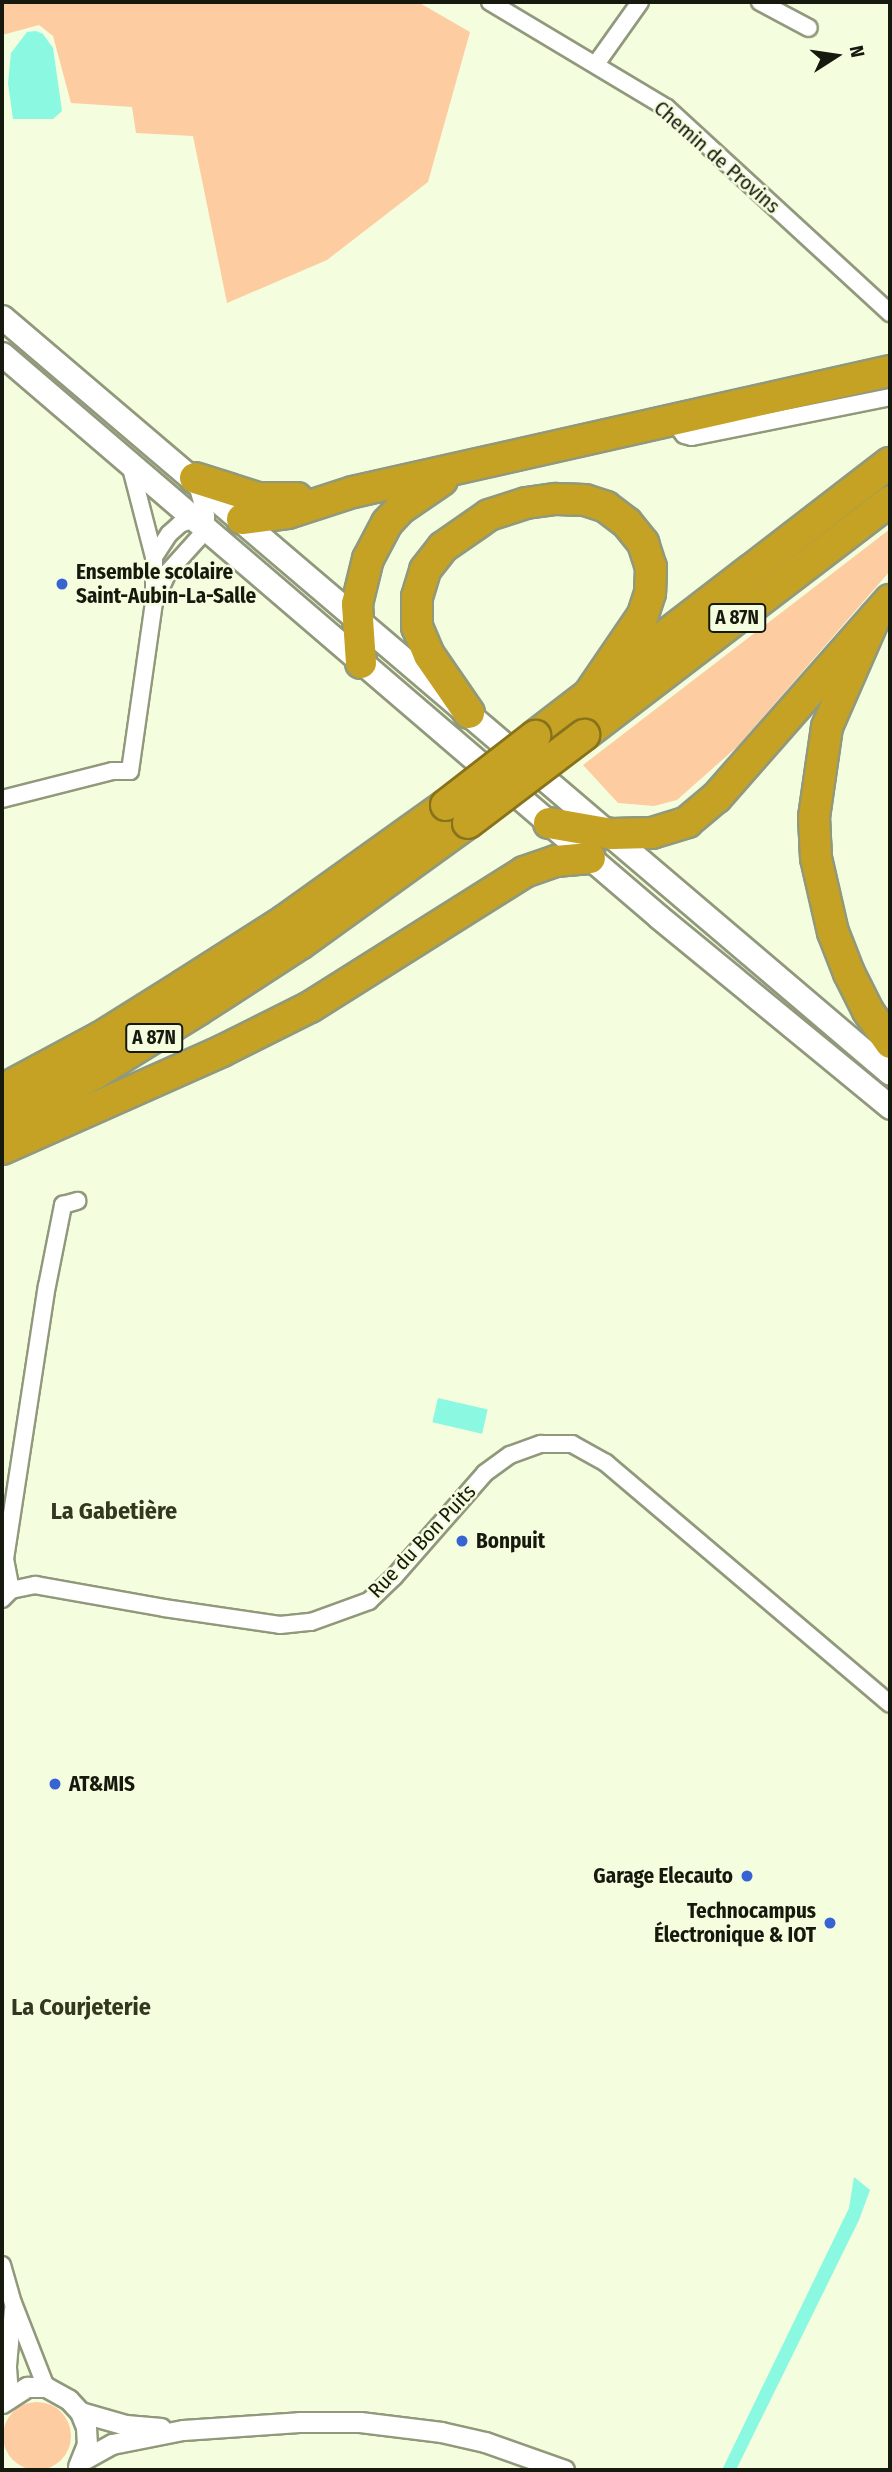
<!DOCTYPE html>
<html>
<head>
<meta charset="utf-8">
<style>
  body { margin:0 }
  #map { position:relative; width:892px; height:2472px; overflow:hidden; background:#f4fdde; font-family:"Fira Sans Condensed",sans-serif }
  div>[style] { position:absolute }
  .green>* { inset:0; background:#fdcda1 }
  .round { border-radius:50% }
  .water>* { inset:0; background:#8bf8e1; transform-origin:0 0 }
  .roads { filter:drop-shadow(2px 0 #91997c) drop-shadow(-2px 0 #91997c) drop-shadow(0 2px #91997c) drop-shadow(0 -2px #91997c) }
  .minor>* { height:16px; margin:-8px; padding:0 8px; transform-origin:8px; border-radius:8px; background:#fff }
  .tertiary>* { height:19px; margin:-9.5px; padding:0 9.5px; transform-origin:9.5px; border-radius:9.5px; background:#fff }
  .secondary>* { height:23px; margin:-11.5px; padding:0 11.5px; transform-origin:11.5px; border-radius:11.5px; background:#fff }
  .motorway>* { height:30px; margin:-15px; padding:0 15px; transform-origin:15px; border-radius:15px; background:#c5a224 }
  .bridges { filter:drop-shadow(2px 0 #88721c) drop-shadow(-2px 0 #88721c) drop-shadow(0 2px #88721c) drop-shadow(0 -2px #88721c) }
  .motorway-bridge>* { height:30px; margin:-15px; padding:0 15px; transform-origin:15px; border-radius:15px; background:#c5a224 }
  .dots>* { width:19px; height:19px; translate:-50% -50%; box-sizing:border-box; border:4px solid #f4fdde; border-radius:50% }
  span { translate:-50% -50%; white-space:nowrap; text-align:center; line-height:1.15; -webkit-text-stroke:5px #f4fdde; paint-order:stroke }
  .shield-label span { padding:2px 5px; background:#f4fdde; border:2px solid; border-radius:5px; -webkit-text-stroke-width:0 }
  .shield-label { font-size:19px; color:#16190e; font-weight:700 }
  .street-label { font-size:21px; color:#16190e }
  .poi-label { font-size:21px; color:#16190e; font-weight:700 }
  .left { translate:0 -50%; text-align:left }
  .right { translate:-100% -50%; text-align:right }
  .quarter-label { font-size:24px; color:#323820; font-weight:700 }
  .frame { position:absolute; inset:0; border:4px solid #16190e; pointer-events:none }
  .north { position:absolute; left:801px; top:21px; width:70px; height:70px; -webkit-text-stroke:5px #f4fdde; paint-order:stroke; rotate:78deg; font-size:19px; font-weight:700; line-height:28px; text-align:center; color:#16190e }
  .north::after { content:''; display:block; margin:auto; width:24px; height:32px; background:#16190e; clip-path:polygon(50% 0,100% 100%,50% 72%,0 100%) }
</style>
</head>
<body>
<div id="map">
  <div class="green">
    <i style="clip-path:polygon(2px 2px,418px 2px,470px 32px,428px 182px,327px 260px,227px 303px,193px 136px,136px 133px,132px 107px,71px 103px,53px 36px,39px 25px,2px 35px)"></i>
    <i style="clip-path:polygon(890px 529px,890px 571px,738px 746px,677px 800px,654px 806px,618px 803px,583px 765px)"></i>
    <i class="round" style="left:3px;top:2402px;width:68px;height:68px"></i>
  </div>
  <div class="water">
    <i style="clip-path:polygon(36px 31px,43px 34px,53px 48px,62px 111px,53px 119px,13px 119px,8px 83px,11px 53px,27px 32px)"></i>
    <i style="left:438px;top:1398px;width:51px;height:25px;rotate:13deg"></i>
    <i style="clip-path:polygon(854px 2177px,870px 2190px,859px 2220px,736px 2470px,722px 2470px,849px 2208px)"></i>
  </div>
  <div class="roads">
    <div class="minor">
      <i style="left:490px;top:2px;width:206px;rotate:30.9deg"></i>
      <i style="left:667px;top:108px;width:303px;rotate:42.6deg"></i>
      <i style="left:760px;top:2px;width:55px;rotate:28deg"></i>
      <i style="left:596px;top:64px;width:76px;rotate:-54.6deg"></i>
      <i style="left:674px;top:422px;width:16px;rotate:52deg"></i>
      <i style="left:684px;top:435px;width:8px;rotate:14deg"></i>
      <i style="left:692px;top:437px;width:202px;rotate:-11.4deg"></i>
      <i style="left:154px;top:557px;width:27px;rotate:-57deg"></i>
      <i style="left:169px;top:534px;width:15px;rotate:-42deg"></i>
      <i style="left:180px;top:524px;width:21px;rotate:-19deg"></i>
      <i style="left:156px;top:598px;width:29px;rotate:-65deg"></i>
      <i style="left:168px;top:572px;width:57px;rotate:-47.9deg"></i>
      <i style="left:206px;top:530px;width:14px;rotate:-90deg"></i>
      <i style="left:206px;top:516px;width:35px;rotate:-106deg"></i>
      <i style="left:2px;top:799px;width:114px;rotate:-14.2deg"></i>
      <i style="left:113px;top:771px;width:17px"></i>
      <i style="left:130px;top:771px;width:170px;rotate:-81.9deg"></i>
      <i style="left:154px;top:603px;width:46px;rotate:-90deg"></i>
      <i style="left:154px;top:557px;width:96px;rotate:-104.5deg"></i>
      <i style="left:11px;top:1590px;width:32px;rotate:-101deg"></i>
      <i style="left:5px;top:1559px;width:276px;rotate:-81.3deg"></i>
      <i style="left:47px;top:1286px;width:83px;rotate:-78.8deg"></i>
      <i style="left:63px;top:1205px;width:15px;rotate:-16deg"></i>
      <i style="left:2px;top:1599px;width:13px;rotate:-45deg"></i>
      <i style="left:11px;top:1590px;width:25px;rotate:-12deg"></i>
      <i style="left:35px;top:1585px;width:131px;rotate:10.1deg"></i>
      <i style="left:164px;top:1608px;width:117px;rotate:8.3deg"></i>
      <i style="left:280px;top:1625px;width:31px;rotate:-6deg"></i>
      <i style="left:311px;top:1622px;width:62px;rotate:-19.9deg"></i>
      <i style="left:369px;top:1601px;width:35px;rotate:-44deg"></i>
      <i style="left:394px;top:1577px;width:138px;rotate:-48.8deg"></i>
      <i style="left:485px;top:1473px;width:31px;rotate:-36deg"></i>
      <i style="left:510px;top:1455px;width:33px;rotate:-20deg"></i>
      <i style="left:541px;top:1444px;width:31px"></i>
      <i style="left:572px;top:1444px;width:39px;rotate:29deg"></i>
      <i style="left:606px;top:1463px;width:372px;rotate:40.3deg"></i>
      <i style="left:2px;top:2265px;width:40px;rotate:74deg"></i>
      <i style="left:13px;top:2303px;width:90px;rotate:68.6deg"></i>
      <i style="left:10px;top:2396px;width:30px;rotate:-94deg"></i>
      <i style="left:8px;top:2366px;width:57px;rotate:-85deg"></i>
    </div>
    <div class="tertiary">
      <i style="left:2px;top:2403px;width:30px;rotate:-33deg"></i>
      <i style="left:27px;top:2387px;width:19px"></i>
      <i style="left:46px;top:2387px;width:26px;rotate:29deg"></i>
      <i style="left:69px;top:2400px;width:16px;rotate:47deg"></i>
      <i style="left:80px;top:2412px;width:16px;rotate:68deg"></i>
      <i style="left:86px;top:2427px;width:17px;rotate:87deg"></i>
      <i style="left:87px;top:2444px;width:24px;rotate:112deg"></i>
      <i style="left:80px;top:2412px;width:48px;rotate:15.8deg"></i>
      <i style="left:126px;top:2425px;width:35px;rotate:5deg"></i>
      <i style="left:83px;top:2460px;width:33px;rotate:-29deg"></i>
      <i style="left:112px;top:2444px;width:72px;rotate:-11.2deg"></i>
      <i style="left:183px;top:2430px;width:116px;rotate:-3.9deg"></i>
      <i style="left:299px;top:2422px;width:61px"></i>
      <i style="left:360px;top:2422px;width:82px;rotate:7deg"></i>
      <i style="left:441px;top:2432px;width:45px;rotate:12.8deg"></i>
      <i style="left:485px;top:2442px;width:84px;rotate:19.5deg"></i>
    </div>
    <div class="secondary">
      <i style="left:2px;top:317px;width:1166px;rotate:40.41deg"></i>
      <i style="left:2px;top:354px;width:865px;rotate:40.59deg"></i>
      <i style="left:659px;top:917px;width:299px;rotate:39.4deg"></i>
    </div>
    <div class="motorway">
      <i style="left:195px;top:478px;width:66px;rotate:17.6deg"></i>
      <i style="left:258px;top:498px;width:39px"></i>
      <i style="left:242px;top:519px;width:46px;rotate:-7.4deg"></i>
      <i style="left:288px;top:513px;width:68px;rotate:-17.9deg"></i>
      <i style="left:353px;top:492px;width:550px;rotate:-12.7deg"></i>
      <i style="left:875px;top:617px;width:120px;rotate:113.6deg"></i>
      <i style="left:827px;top:727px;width:91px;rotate:98.2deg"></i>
      <i style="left:814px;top:817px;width:41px;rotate:87.2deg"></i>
      <i style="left:816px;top:858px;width:76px;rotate:77.1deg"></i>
      <i style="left:833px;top:932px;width:44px;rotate:68.7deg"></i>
      <i style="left:849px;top:973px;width:42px;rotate:63.4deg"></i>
      <i style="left:868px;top:1011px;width:39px;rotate:55deg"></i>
      <i style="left:361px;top:663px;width:59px;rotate:-93.9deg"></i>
      <i style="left:357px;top:604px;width:46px;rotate:-76.3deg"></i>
      <i style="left:368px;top:559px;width:41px;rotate:-62.2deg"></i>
      <i style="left:387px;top:523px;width:19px;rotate:-47deg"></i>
      <i style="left:400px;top:509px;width:51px;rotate:-34.6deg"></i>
      <i style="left:469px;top:713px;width:70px;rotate:-124.6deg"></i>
      <i style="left:429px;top:655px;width:30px;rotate:-113deg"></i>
      <i style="left:417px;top:627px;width:30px;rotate:-90deg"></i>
      <i style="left:417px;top:597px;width:28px;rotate:-73deg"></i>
      <i style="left:425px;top:570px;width:29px;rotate:-52deg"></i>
      <i style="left:443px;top:547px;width:56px;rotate:-34.8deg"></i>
      <i style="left:489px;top:515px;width:39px;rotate:-18deg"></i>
      <i style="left:526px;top:503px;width:30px;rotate:-8deg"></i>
      <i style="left:556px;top:499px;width:29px;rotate:2deg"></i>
      <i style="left:585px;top:500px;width:22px;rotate:18deg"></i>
      <i style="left:606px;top:507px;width:26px;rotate:37deg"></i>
      <i style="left:627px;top:523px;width:26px;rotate:51deg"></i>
      <i style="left:643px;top:543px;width:25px;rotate:72deg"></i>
      <i style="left:651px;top:567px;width:26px;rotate:92deg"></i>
      <i style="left:650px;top:593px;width:23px;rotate:108deg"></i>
      <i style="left:643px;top:615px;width:99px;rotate:124.3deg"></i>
      <i style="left:584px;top:735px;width:385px;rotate:-37.4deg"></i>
      <i style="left:535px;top:736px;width:448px;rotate:-37.6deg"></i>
      <i style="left:549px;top:823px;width:64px;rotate:9.9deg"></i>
      <i style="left:612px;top:834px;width:40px;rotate:-1.4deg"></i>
      <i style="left:652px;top:833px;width:37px;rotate:-17deg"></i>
      <i style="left:687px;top:822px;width:38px;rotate:-40deg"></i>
      <i style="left:716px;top:798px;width:264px;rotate:-48.7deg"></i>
      <i style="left:2px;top:1090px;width:112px;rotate:-28.2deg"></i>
      <i style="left:101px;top:1037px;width:98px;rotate:-32.1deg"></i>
      <i style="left:184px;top:985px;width:119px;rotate:-32.6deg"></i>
      <i style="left:284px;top:921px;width:199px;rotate:-35.6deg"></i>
      <i style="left:2px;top:1122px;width:106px;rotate:-27.5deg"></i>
      <i style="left:96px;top:1073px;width:120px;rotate:-31.7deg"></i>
      <i style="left:198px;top:1010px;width:121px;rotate:-32.9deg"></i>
      <i style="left:300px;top:944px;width:207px;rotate:-35.8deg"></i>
      <i style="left:2px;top:1149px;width:241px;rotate:-24deg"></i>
      <i style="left:222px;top:1051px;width:98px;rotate:-26.6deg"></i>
      <i style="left:310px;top:1007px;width:253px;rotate:-32.2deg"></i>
      <i style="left:524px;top:872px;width:34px;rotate:-19deg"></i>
      <i style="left:556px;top:861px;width:34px;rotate:-5deg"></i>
    </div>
  </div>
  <div class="bridges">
    <div class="motorway-bridge">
      <i style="left:446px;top:805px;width:113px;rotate:-37.8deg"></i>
      <i style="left:468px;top:823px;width:146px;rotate:-37.2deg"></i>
    </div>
  </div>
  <div class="dots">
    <i style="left:62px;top:584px;background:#3863d3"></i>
    <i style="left:462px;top:1541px;background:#3863d3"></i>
    <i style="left:55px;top:1784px;background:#3863d3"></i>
    <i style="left:747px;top:1876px;background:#3863d3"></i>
    <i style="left:830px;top:1923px;background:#3863d3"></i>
  </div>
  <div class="shield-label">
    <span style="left:737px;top:618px">A 87N</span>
    <span style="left:154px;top:1038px">A 87N</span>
  </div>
  <div class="street-label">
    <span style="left:717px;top:157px;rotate:41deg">Chemin de Provins</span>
    <span style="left:422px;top:1541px;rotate:-47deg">Rue du Bon Puits</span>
  </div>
  <div class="poi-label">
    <span class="left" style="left:76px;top:584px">Ensemble scolaire<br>Saint-Aubin-La-Salle</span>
    <span class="left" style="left:476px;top:1541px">Bonpuit</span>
    <span class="left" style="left:69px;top:1784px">AT&amp;MIS</span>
    <span class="right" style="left:733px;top:1876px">Garage Elecauto</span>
    <span class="right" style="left:816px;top:1923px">Technocampus<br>Électronique &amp; IOT</span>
  </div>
  <div class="quarter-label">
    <span style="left:114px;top:1512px">La Gabetière</span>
    <span style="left:81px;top:2008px">La Courjeterie</span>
  </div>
  <div class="frame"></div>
  <div class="north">N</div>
</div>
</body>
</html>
